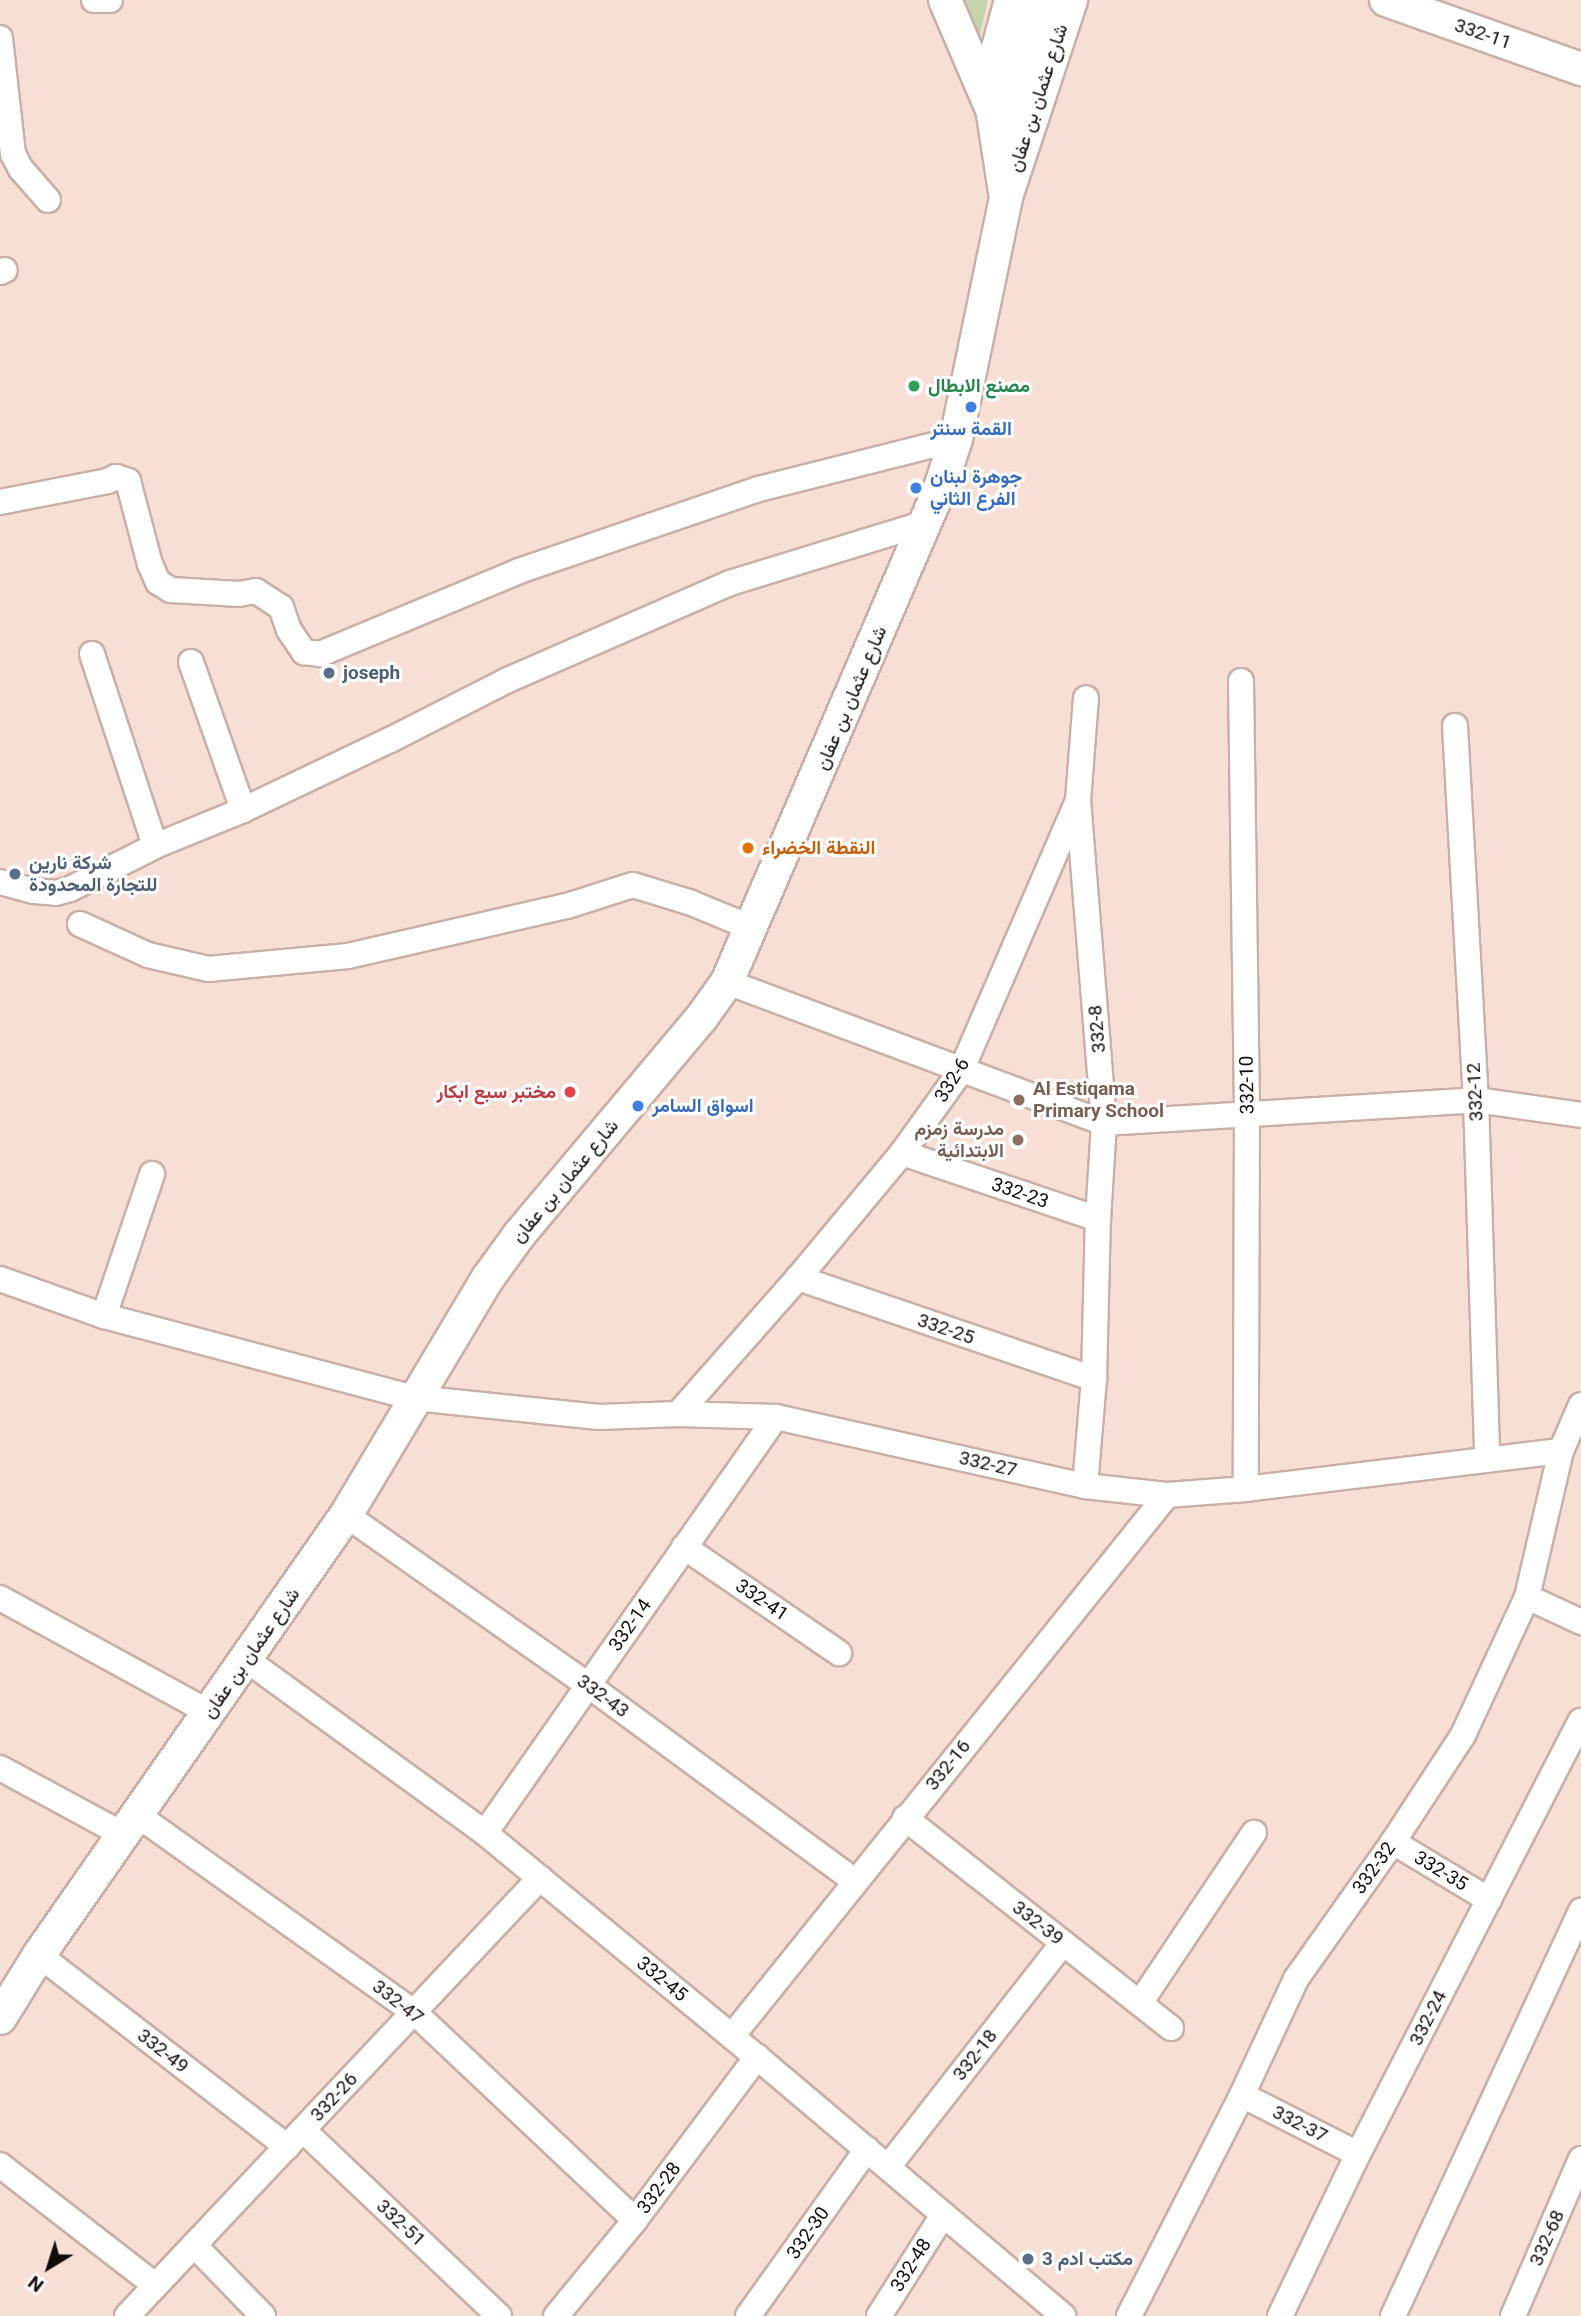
<!DOCTYPE html>
<html>
<head>
<meta charset="utf-8">
<style>
  body { margin:0 }
  #map { position:relative; width:1581px; height:2316px; overflow:hidden; background:#f8dfd6; font-family:Roboto,Vazirmatn,sans-serif }
  div>[style] { position:absolute }
  .green>* { inset:0; background:#c6d4ae }
  .roads { filter:drop-shadow(2px 0 #c8b0a7) drop-shadow(-2px 0 #c8b0a7) drop-shadow(0 2px #c8b0a7) drop-shadow(0 -2px #c8b0a7) }
  .minor>* { height:24px; margin:-12px; padding:0 12px; transform-origin:12px; border-radius:12px; background:#fff }
  .tertiary>* { height:32px; margin:-16px; padding:0 16px; transform-origin:16px; border-radius:16px; background:#fff }
  .dots>* { width:19px; height:19px; translate:-50% -50%; box-sizing:border-box; border:4px solid #fff; border-radius:50% }
  span { translate:-50% -50%; white-space:nowrap; text-align:center; line-height:1.15; -webkit-text-stroke:6px #fff; paint-order:stroke }
  .street-label { font-size:19px; color:#140c09 }
  .leisure-label { font-size:19px; color:#27864d; font-weight:700 }
  .left { translate:0 -50%; text-align:left }
  .shop-label { font-size:19px; color:#366cbe; font-weight:700 }
  .service-label { font-size:19px; color:#4e5e75; font-weight:700 }
  .food-label { font-size:19px; color:#c56008; font-weight:700 }
  .education-label { font-size:19px; color:#785e54; font-weight:700 }
  .right { translate:-100% -50%; text-align:right }
  .health-label { font-size:19px; color:#be3a42; font-weight:700 }
  .north { position:absolute; left:14px; top:2232px; width:70px; height:70px; -webkit-text-stroke:5px #fff; paint-order:stroke; rotate:218deg; font-size:19px; font-weight:700; line-height:28px; text-align:center; color:#140c09 }
  .north::after { content:''; display:block; margin:auto; width:24px; height:32px; background:#140c09; clip-path:polygon(50% 0,100% 100%,50% 72%,0 100%) }
</style>
</head>
<body>
<div id="map">
  <div class="green">
    <i style="clip-path:polygon(958px 0,988px 0,977px 48px)"></i>
  </div>
  <div class="roads">
    <div class="minor">
      <i style="left:94px;top:0;width:16px"></i>
      <i style="left:0;top:38px;width:117px;rotate:83.6deg"></i>
      <i style="left:13px;top:154px;width:17px;rotate:62deg"></i>
      <i style="left:21px;top:169px;width:41px;rotate:48.9deg"></i>
      <i style="left:0;top:272px;width:5px;rotate:-22deg"></i>
      <i style="left:0;top:502px;width:110px;rotate:-11deg"></i>
      <i style="left:108px;top:481px;width:9px;rotate:-27deg"></i>
      <i style="left:116px;top:477px;width:13px;rotate:18deg"></i>
      <i style="left:128px;top:481px;width:86px;rotate:75.2deg"></i>
      <i style="left:150px;top:564px;width:20px;rotate:66deg"></i>
      <i style="left:158px;top:582px;width:15px;rotate:32deg"></i>
      <i style="left:171px;top:590px;width:68px;rotate:3.4deg"></i>
      <i style="left:239px;top:594px;width:17px;rotate:-10deg"></i>
      <i style="left:256px;top:591px;width:30px;rotate:33deg"></i>
      <i style="left:281px;top:607px;width:24px;rotate:71deg"></i>
      <i style="left:289px;top:630px;width:27px;rotate:56deg"></i>
      <i style="left:304px;top:652px;width:16px;rotate:7deg"></i>
      <i style="left:320px;top:654px;width:216px;rotate:-22.6deg"></i>
      <i style="left:519px;top:571px;width:254px;rotate:-18.9deg"></i>
      <i style="left:759px;top:489px;width:203px;rotate:-14.2deg"></i>
      <i style="left:92px;top:654px;width:202px;rotate:71.8deg"></i>
      <i style="left:191px;top:662px;width:157px;rotate:70.6deg"></i>
      <i style="left:1241px;top:681px;width:431px;rotate:89.2deg"></i>
      <i style="left:1247px;top:1112px;width:377px;rotate:90.2deg"></i>
      <i style="left:1455px;top:726px;width:375px;rotate:86.8deg"></i>
      <i style="left:1476px;top:1100px;width:358px;rotate:88.2deg"></i>
      <i style="left:0;top:882px;width:35px;rotate:15deg"></i>
      <i style="left:34px;top:891px;width:22px;rotate:5deg"></i>
      <i style="left:56px;top:893px;width:15px;rotate:-16deg"></i>
      <i style="left:70px;top:889px;width:95px;rotate:-26.8deg"></i>
      <i style="left:155px;top:846px;width:95px;rotate:-22.2deg"></i>
      <i style="left:243px;top:810px;width:163px;rotate:-25.5deg"></i>
      <i style="left:390px;top:740px;width:132px;rotate:-27deg"></i>
      <i style="left:508px;top:680px;width:242px;rotate:-23.6deg"></i>
      <i style="left:730px;top:583px;width:207px;rotate:-17.1deg"></i>
      <i style="left:80px;top:924px;width:75px;rotate:24.5deg"></i>
      <i style="left:148px;top:955px;width:62px;rotate:13.1deg"></i>
      <i style="left:208px;top:969px;width:141px;rotate:-5.3deg"></i>
      <i style="left:348px;top:956px;width:225px;rotate:-12.9deg"></i>
      <i style="left:567px;top:906px;width:69px;rotate:-17.7deg"></i>
      <i style="left:633px;top:885px;width:59px;rotate:16.9deg"></i>
      <i style="left:689px;top:902px;width:68px;rotate:22.4deg"></i>
      <i style="left:727px;top:982px;width:403px;rotate:20.5deg"></i>
      <i style="left:1104px;top:1123px;width:373px;rotate:-3.5deg"></i>
      <i style="left:1476px;top:1100px;width:106px;rotate:8.1deg"></i>
      <i style="left:902px;top:1153px;width:207px;rotate:18.6deg"></i>
      <i style="left:798px;top:1278px;width:313px;rotate:18.8deg"></i>
      <i style="left:0;top:1279px;width:110px;rotate:19.6deg"></i>
      <i style="left:104px;top:1316px;width:322px;rotate:14.8deg"></i>
      <i style="left:415px;top:1398px;width:185px;rotate:5.9deg"></i>
      <i style="left:599px;top:1417px;width:79px;rotate:-2.2deg"></i>
      <i style="left:678px;top:1414px;width:98px;rotate:1.8deg"></i>
      <i style="left:776px;top:1417px;width:317px;rotate:12.6deg"></i>
      <i style="left:1085px;top:1486px;width:82px;rotate:6.3deg"></i>
      <i style="left:1167px;top:1495px;width:79px;rotate:-4.3deg"></i>
      <i style="left:1246px;top:1489px;width:317px;rotate:-6.9deg"></i>
      <i style="left:104px;top:1316px;width:150px;rotate:-71.3deg"></i>
      <i style="left:678px;top:1414px;width:181px;rotate:-48.6deg"></i>
      <i style="left:798px;top:1278px;width:163px;rotate:-50.2deg"></i>
      <i style="left:902px;top:1153px;width:101px;rotate:-54.3deg"></i>
      <i style="left:961px;top:1071px;width:290px;rotate:-66.6deg"></i>
      <i style="left:1085px;top:1486px;width:107px;rotate:-85.2deg"></i>
      <i style="left:1094px;top:1379px;width:160px;rotate:-88.6deg"></i>
      <i style="left:1098px;top:1219px;width:96px;rotate:-86.4deg"></i>
      <i style="left:1104px;top:1123px;width:323px;rotate:-94.6deg"></i>
      <i style="left:1078px;top:801px;width:103px;rotate:-85.6deg"></i>
      <i style="left:346px;top:1515px;width:296px;rotate:35.1deg"></i>
      <i style="left:588px;top:1685px;width:331px;rotate:36.3deg"></i>
      <i style="left:684px;top:1547px;width:188px;rotate:34.4deg"></i>
      <i style="left:1527px;top:1597px;width:60px;rotate:24.8deg"></i>
      <i style="left:0;top:1598px;width:239px;rotate:28.7deg"></i>
      <i style="left:247px;top:1660px;width:294px;rotate:36deg"></i>
      <i style="left:485px;top:1833px;width:352px;rotate:39.5deg"></i>
      <i style="left:757px;top:2057px;width:401px;rotate:40.2deg"></i>
      <i style="left:0;top:1768px;width:139px;rotate:28.4deg"></i>
      <i style="left:136px;top:1814px;width:341px;rotate:35.5deg"></i>
      <i style="left:414px;top:2012px;width:303px;rotate:43.3deg"></i>
      <i style="left:905px;top:1818px;width:339px;rotate:38.3deg"></i>
      <i style="left:485px;top:1833px;width:508px;rotate:-55.03deg"></i>
      <i style="left:1393px;top:1842px;width:112px;rotate:31.1deg"></i>
      <i style="left:39px;top:1955px;width:314px;rotate:37.7deg"></i>
      <i style="left:1140px;top:2003px;width:205px;rotate:-56.2deg"></i>
      <i style="left:732px;top:2036px;width:694px;rotate:-51.2deg"></i>
      <i style="left:1242px;top:2095px;width:130px;rotate:27deg"></i>
      <i style="left:303px;top:2130px;width:270px;rotate:43.5deg"></i>
      <i style="left:0;top:2165px;width:197px;rotate:37.8deg"></i>
      <i style="left:888px;top:2167px;width:284px;rotate:-52deg"></i>
      <i style="left:194px;top:2245px;width:99px;rotate:45.8deg"></i>
      <i style="left:127px;top:2316px;width:602px;rotate:-46.68deg"></i>
      <i style="left:556px;top:2316px;width:124px;rotate:-50.5deg"></i>
      <i style="left:635px;top:2220px;width:204px;rotate:-53.2deg"></i>
      <i style="left:748px;top:2316px;width:205px;rotate:-54.5deg"></i>
      <i style="left:879px;top:2316px;width:120px;rotate:-57.6deg"></i>
      <i style="left:1129px;top:2316px;width:248px;rotate:-62.9deg"></i>
      <i style="left:1242px;top:2095px;width:128px;rotate:-65deg"></i>
      <i style="left:1296px;top:1979px;width:168px;rotate:-54.7deg"></i>
      <i style="left:1393px;top:1842px;width:128px;rotate:-56.8deg"></i>
      <i style="left:1463px;top:1735px;width:152px;rotate:-65.1deg"></i>
      <i style="left:1527px;top:1597px;width:150px;rotate:-76.9deg"></i>
      <i style="left:1561px;top:1451px;width:50px;rotate:-66.5deg"></i>
      <i style="left:1280px;top:2316px;width:180px;rotate:-64.3deg"></i>
      <i style="left:1358px;top:2154px;width:487px;rotate:-62.8deg"></i>
      <i style="left:1393px;top:2316px;width:447px;rotate:-65.1deg"></i>
      <i style="left:1513px;top:2316px;width:171px;rotate:-66.6deg"></i>
    </div>
    <div class="tertiary">
      <i style="left:945px;top:0;width:114px;rotate:66.8deg"></i>
      <i style="left:1386px;top:0;width:207px;rotate:19.5deg"></i>
      <i style="left:1016px;top:122px;width:65px;rotate:-82deg"></i>
      <i style="left:1025px;top:58px;width:60px;rotate:-74.6deg"></i>
      <i style="left:1005px;top:192px;width:85px;rotate:-98.8deg"></i>
      <i style="left:992px;top:108px;width:60px;rotate:-84.3deg"></i>
      <i style="left:998px;top:48px;width:50px;rotate:-74.8deg"></i>
      <i style="left:0;top:2018px;width:74px;rotate:-58.2deg"></i>
      <i style="left:39px;top:1955px;width:537px;rotate:-55.1deg"></i>
      <i style="left:346px;top:1515px;width:276px;rotate:-59.1deg"></i>
      <i style="left:488px;top:1278px;width:53px;rotate:-54.2deg"></i>
      <i style="left:519px;top:1235px;width:285px;rotate:-50deg"></i>
      <i style="left:702px;top:1017px;width:43px;rotate:-54.5deg"></i>
      <i style="left:727px;top:982px;width:538px;rotate:-66.68deg"></i>
      <i style="left:940px;top:488px;width:52px;rotate:-71.9deg"></i>
      <i style="left:956px;top:439px;width:247px;rotate:-78.3deg"></i>
      <i style="left:1006px;top:197px;width:207px;rotate:-71.7deg"></i>
    </div>
  </div>
  <div class="dots">
    <i style="left:914px;top:386px;background:#2e9e5b"></i>
    <i style="left:971px;top:407px;background:#3f7fe0"></i>
    <i style="left:916px;top:488px;background:#3f7fe0"></i>
    <i style="left:329px;top:673px;background:#5c6f8a"></i>
    <i style="left:748px;top:848px;background:#e8710a"></i>
    <i style="left:15px;top:874px;background:#5c6f8a"></i>
    <i style="left:570px;top:1092px;background:#e0444e"></i>
    <i style="left:1019px;top:1100px;background:#8d6e63"></i>
    <i style="left:638px;top:1106px;background:#3f7fe0"></i>
    <i style="left:1018px;top:1140px;background:#8d6e63"></i>
    <i style="left:1028px;top:2259px;background:#5c6f8a"></i>
  </div>
  <div class="street-label">
    <span style="left:1483px;top:34px;rotate:19deg">332-11</span>
    <span style="left:1038px;top:98px;rotate:-72deg">شارع عثمان بن عفان</span>
    <span style="left:851px;top:698px;rotate:-67deg">شارع عثمان بن عفان</span>
    <span style="left:1097px;top:1029px;rotate:-95deg">332-8</span>
    <span style="left:952px;top:1080px;rotate:-58deg">332-6</span>
    <span style="left:1247px;top:1085px;rotate:-91deg">332-10</span>
    <span style="left:1475px;top:1092px;rotate:-93deg">332-12</span>
    <span style="left:565px;top:1181px;rotate:-50deg">شارع عثمان بن عفان</span>
    <span style="left:1020px;top:1193px;rotate:19deg">332-23</span>
    <span style="left:946px;top:1329px;rotate:19deg">332-25</span>
    <span style="left:988px;top:1464px;rotate:13deg">332-27</span>
    <span style="left:762px;top:1600px;rotate:34deg">332-41</span>
    <span style="left:630px;top:1625px;rotate:-55deg">332-14</span>
    <span style="left:251px;top:1653px;rotate:-55deg">شارع عثمان بن عفان</span>
    <span style="left:603px;top:1696px;rotate:36deg">332-43</span>
    <span style="left:948px;top:1765px;rotate:-51deg">332-16</span>
    <span style="left:1374px;top:1868px;rotate:-54deg">332-32</span>
    <span style="left:1441px;top:1871px;rotate:31deg">332-35</span>
    <span style="left:1038px;top:1923px;rotate:38deg">332-39</span>
    <span style="left:662px;top:1979px;rotate:39deg">332-45</span>
    <span style="left:398px;top:2002px;rotate:38deg">332-47</span>
    <span style="left:1428px;top:2018px;rotate:-63deg">332-24</span>
    <span style="left:163px;top:2051px;rotate:38deg">332-49</span>
    <span style="left:975px;top:2055px;rotate:-52deg">332-18</span>
    <span style="left:334px;top:2097px;rotate:-47deg">332-26</span>
    <span style="left:1300px;top:2124px;rotate:27deg">332-37</span>
    <span style="left:659px;top:2188px;rotate:-53deg">332-28</span>
    <span style="left:401px;top:2223px;rotate:43deg">332-51</span>
    <span style="left:808px;top:2233px;rotate:-55deg">332-30</span>
    <span style="left:1547px;top:2238px;rotate:-66deg">332-68</span>
    <span style="left:911px;top:2265px;rotate:-58deg">332-48</span>
  </div>
  <div class="leisure-label">
    <span class="left" style="left:928px;top:386px">مصنع الابطال</span>
  </div>
  <div class="shop-label">
    <span style="left:971px;top:429px">القمة سنتر</span>
    <span class="left" style="left:930px;top:488px">جوهرة لبنان<br>الفرع الثاني</span>
    <span class="left" style="left:652px;top:1106px">اسواق السامر</span>
  </div>
  <div class="service-label">
    <span class="left" style="left:343px;top:673px">joseph</span>
    <span class="left" style="left:29px;top:874px">شركة نارين<br>للتجارة المحدودة</span>
    <span class="left" style="left:1042px;top:2259px">مكتب ادم 3</span>
  </div>
  <div class="food-label">
    <span class="left" style="left:762px;top:848px">النقطة الخضراء</span>
  </div>
  <div class="education-label">
    <span class="left" style="left:1033px;top:1100px">Al Estiqama<br>Primary School</span>
    <span class="right" style="left:1004px;top:1140px">مدرسة زمزم<br>الابتدائية</span>
  </div>
  <div class="health-label">
    <span class="right" style="left:556px;top:1092px">مختبر سبع ابكار</span>
  </div>
  <div class="north">N</div>
</div>
</body>
</html>
